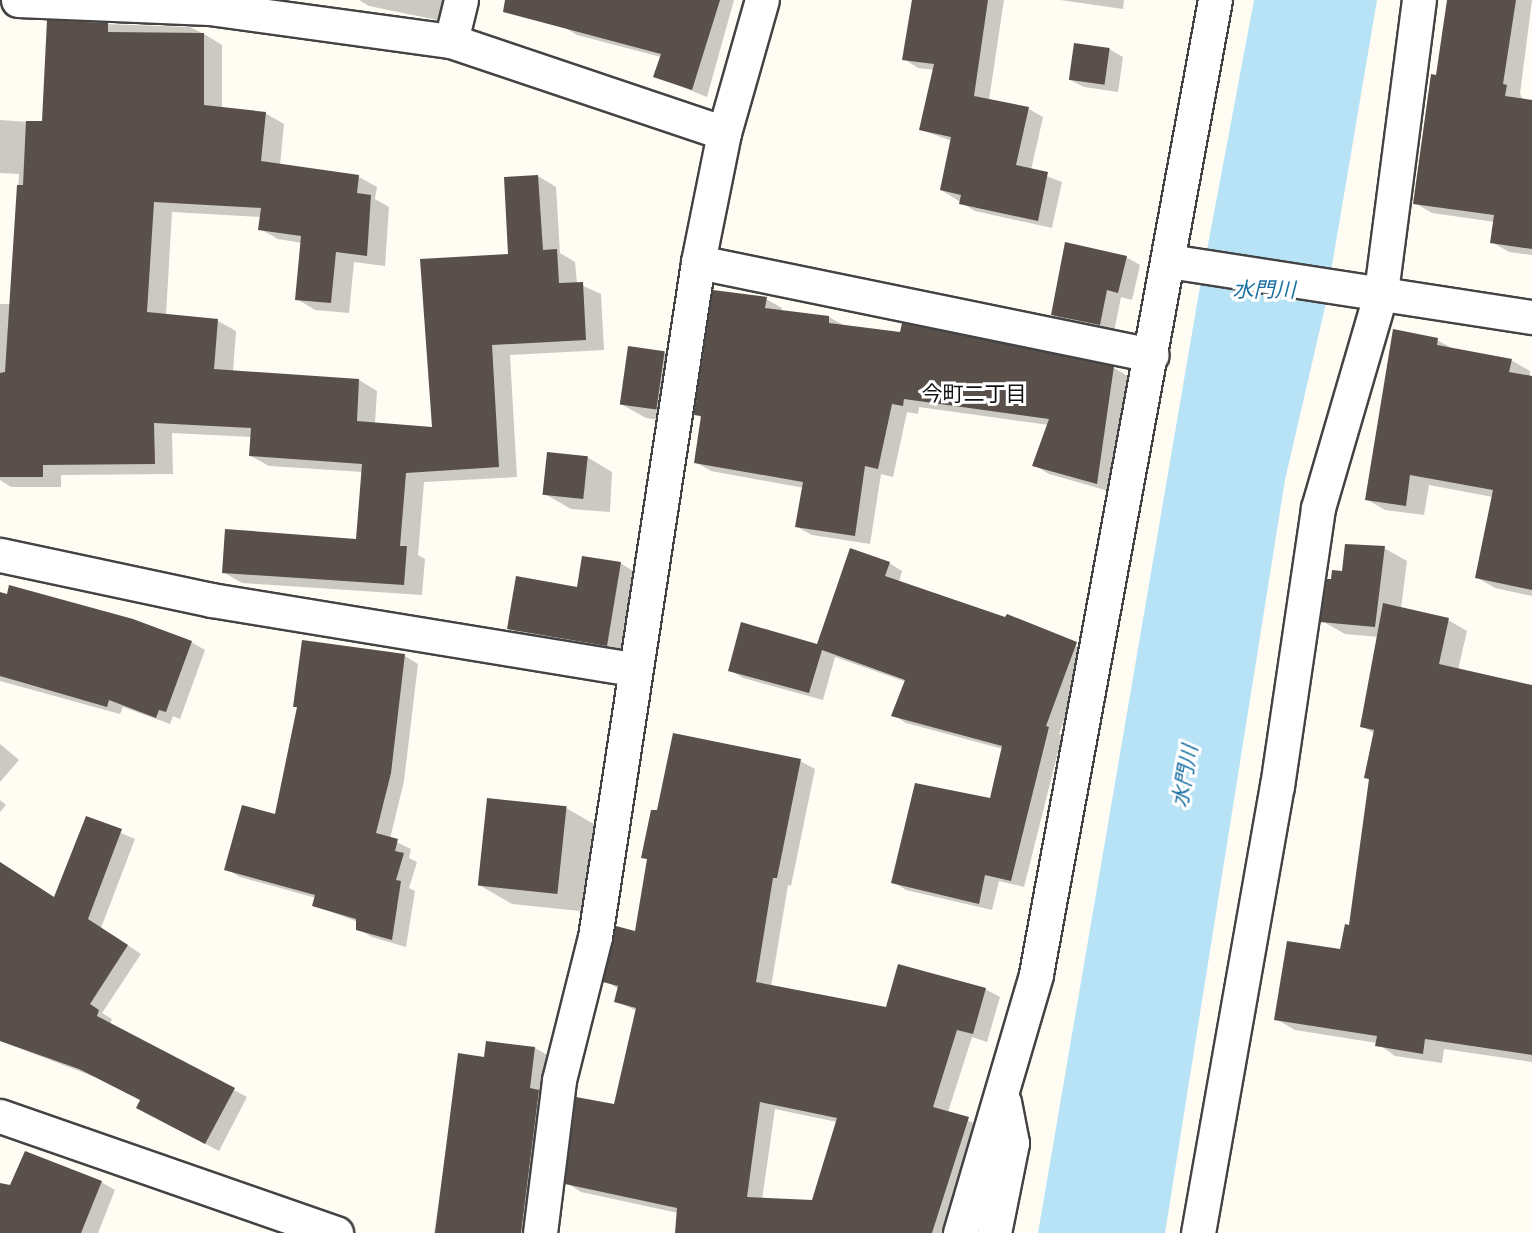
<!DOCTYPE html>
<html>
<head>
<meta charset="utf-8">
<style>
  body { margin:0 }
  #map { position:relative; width:1532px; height:1233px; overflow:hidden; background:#fffcf3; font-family:"Playfair Display","Noto Sans JP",serif }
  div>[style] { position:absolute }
  .water>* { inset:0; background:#b8e3f6 }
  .shadow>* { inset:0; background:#0003 }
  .building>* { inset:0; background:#59504c; transform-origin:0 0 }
  .roads { filter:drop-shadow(2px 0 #434343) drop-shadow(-2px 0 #434343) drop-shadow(0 2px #434343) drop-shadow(0 -2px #434343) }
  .minor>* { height:33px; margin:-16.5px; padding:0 16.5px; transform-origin:16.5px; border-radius:16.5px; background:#fff }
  span { translate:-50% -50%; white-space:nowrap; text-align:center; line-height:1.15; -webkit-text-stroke:6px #fff; paint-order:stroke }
  .water-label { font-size:21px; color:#1870a3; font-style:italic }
  .neighbourhood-label { font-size:21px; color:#101010 }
</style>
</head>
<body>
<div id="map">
  <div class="water">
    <i style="clip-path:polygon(1254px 0,1377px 0,1325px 307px,1285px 480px,1165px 1233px,1038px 1233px,1198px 298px)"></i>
  </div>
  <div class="shadow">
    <i style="clip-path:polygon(359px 0,447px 0,442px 21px,369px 6px)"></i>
    <i style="clip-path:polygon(550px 0,734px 0,707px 97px,655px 76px,661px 57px,577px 35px,562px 26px)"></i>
    <i style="clip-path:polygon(912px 0,1004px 0,989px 100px,1029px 109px,1043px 117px,1031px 170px,1062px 182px,1052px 228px,975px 211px,941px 190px,952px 141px,921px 130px,934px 70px,918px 68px,904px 59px)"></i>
    <i style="clip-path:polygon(1060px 0,1124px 0,1123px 9px)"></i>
    <i style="clip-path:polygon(1449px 0,1532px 0,1520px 94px,1523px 100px,1532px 101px,1532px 255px,1509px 252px,1492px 242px,1495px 222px,1432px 213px,1415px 203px)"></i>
    <i style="clip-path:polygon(48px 22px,190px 27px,204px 34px,222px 45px,222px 109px,265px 113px,284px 124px,280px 165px,359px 177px,377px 187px,375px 199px,389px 207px,385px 266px,354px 262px,349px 313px,315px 310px,297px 299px,302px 243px,278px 239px,260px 229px,262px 217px,172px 212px,166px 315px,218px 321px,236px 331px,233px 372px,359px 380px,377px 391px,375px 424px,433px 429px,510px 256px,538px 176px,556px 187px,560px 253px,575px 262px,577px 283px,601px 294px,604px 350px,510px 355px,517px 477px,424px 482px,418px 555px,425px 559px,422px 595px,242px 583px,223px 572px,357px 540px,363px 472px,269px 466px,251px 456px,252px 437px,172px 433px,173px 474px,61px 475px,61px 487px,11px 487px,0 480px,0 304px,10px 304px,19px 174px,0 173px,0 120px,43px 123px)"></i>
    <i style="clip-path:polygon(1109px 49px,1123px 57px,1118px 92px,1084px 87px,1070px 80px)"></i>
    <i style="clip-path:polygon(1126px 257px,1140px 265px,1132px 300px,1121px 297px,1114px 332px,1066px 322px,1052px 314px)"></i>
    <i style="clip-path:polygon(766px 299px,782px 308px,781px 311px,829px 317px,845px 326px,902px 334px,903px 325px,1114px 368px,1129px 377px,1112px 492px,1049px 474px,1034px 465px,1049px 425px,919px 407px,918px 414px,907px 412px,893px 477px,881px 474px,870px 544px,812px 535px,797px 527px,804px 488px,711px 471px,695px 462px,702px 418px,695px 414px)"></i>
    <i style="clip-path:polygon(1437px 340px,1455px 350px,1511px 360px,1530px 371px,1532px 596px,1495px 588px,1476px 577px,1493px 497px,1429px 485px,1424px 515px,1385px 510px,1366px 499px)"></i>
    <i style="clip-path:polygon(630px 347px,665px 352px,690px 367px,682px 423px,646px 418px,621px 404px)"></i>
    <i style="clip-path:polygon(587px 457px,612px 472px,610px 512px,571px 509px,545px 494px)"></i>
    <i style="clip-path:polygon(1384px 548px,1407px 561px,1401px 609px,1448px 620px,1467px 631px,1458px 670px,1532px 687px,1532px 1062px,1444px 1049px,1442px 1063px,1395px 1056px,1377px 1043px,1295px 1030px,1276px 1019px,1342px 951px,1350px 927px,1370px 780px,1366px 778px,1375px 734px,1362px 726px,1379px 637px,1345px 634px,1322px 621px,1332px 581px)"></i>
    <i style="clip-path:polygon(620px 563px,645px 578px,632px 659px,534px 643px,509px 628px)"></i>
    <i style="clip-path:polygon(889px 563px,902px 571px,899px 582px,1090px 651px,1059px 734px,1062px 736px,1024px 887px,999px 881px,992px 910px,906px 890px,893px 882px,991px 800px,1003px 749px,906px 723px,893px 715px,906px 682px,835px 657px,823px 700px,743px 678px,730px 670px,818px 646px)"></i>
    <i style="clip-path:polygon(0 594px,191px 642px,205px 650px,180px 719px,173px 716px,170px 724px,123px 707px,120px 714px,0 681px)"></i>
    <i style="clip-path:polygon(303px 642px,405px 656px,418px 664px,404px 781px,390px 839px,411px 849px,409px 858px,417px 862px,409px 888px,415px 891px,406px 947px,372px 937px,358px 929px,358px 922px,313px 905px,316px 898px,240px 877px,226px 869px,276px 816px,298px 708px,295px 706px)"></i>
    <i style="clip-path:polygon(0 744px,19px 760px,0 782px)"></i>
    <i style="clip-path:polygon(evenodd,800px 761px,815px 769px,791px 886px,788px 885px,771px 987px,887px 1009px,985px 989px,1000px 997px,987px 1042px,972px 1037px,948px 1112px,983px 1127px,950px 1233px,677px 1233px,678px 1213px,581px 1192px,567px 1183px,615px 1106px,637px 1011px,616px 1001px,619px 989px,605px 981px,636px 933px,648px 860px,643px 857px,658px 811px,800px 761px,775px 1109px,837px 1122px,813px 1202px,762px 1200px,775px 1109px)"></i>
    <i style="clip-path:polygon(0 800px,6px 805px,0 812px)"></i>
    <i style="clip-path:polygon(566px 808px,599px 827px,590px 912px,512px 904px,479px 885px)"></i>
    <i style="clip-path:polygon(86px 818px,135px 839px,101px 928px,141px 954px,102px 1013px,112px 1019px,110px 1024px,247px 1097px,219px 1151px,151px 1115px,142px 1100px,95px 1077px,0 1041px,0 862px,55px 898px)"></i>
    <i style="clip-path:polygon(535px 1048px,549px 1056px,536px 1233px,434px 1233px,460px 1055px,486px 1059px)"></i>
    <i style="clip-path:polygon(101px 1182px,115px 1190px,98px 1233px,0 1233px,0 1185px)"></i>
  </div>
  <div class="building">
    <i style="clip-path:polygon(505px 0,720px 0,692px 90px,653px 77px,661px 54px,503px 12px)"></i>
    <i style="clip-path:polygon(912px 0,988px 0,974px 96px,1029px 107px,1016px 165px,1048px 172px,1038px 221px,959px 204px,961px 195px,940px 190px,951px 137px,919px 130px,934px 64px,902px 60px)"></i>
    <i style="clip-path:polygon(1447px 0,1516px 0,1503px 84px,1507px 85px,1505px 96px,1532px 100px,1532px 249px,1490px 243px,1494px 215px,1413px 204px,1431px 74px,1436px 75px)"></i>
    <i style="clip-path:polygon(47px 20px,108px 23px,108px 32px,204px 33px,204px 105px,266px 112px,261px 161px,359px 175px,357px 193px,371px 195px,367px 256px,336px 252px,331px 303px,295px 300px,301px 236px,258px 230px,261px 208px,154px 202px,147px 312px,218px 319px,214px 369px,359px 379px,357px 421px,432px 427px,420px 259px,508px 254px,504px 177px,538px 175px,543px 250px,557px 249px,559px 283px,583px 282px,586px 340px,492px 345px,499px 467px,406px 473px,400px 546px,407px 546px,404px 585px,222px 573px,225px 529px,356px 539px,362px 464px,249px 456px,251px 428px,154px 423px,155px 464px,43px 465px,43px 477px,0 477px,0 373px,5px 372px,17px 185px,23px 185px,26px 121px,42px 121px)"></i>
    <i style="left:1074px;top:43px;width:36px;height:37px;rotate:8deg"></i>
    <i style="clip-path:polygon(1065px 242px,1127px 256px,1118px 293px,1107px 290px,1100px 325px,1051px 315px)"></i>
    <i style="clip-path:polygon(713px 290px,767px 297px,765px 308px,829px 316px,829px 323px,900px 332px,902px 323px,1114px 366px,1097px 484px,1032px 466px,1049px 419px,904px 399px,903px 406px,892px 404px,878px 469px,865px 466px,855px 536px,795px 527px,803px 482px,694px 463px,701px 416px,694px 415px)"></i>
    <i style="clip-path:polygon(1393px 329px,1438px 338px,1437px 345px,1512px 359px,1509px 372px,1532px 376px,1532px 590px,1475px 578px,1493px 490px,1410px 475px,1406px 506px,1365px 500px)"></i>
    <i style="left:628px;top:346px;width:37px;height:59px;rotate:8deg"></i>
    <i style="left:547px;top:452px;width:41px;height:43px;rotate:6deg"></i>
    <i style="clip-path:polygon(1345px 544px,1385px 546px,1375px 627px,1320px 622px,1327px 579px,1331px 579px,1332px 570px,1342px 571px)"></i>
    <i style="clip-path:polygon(850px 548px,890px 562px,885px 576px,1005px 617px,1007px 614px,1077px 642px,1046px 726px,1049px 727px,1011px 881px,985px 875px,979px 904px,891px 883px,915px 783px,990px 798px,1002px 746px,891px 716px,905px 680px,822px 650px,809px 693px,728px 671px,741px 622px,817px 644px)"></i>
    <i style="clip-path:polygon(582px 556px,621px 562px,607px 646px,507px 629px,516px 576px,577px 587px)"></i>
    <i style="clip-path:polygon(9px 585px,133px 619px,192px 641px,166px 712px,159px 710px,156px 718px,109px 700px,107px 707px,0 676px,0 592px,7px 594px)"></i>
    <i style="clip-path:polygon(1383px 603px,1449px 618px,1439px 664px,1532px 685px,1532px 1055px,1425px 1039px,1423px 1054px,1375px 1046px,1377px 1036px,1274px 1020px,1287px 941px,1340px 949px,1345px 924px,1349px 925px,1369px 779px,1364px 778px,1374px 730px,1360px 727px)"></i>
    <i style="clip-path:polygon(302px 640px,405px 654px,391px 773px,376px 833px,398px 839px,395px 851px,404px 853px,396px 880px,401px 881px,392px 940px,356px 930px,356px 919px,312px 906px,315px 895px,224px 870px,242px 805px,275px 814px,297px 707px,293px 707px)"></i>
    <i style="clip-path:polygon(evenodd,673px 733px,801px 759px,777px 878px,773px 878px,756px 982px,886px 1007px,898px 964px,986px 988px,973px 1034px,957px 1030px,933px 1107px,969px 1117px,932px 1233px,675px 1233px,677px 1208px,565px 1184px,576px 1097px,614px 1104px,636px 1008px,614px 1002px,618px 986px,603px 982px,616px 926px,635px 931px,647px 859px,641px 858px,651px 810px,657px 810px,673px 733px,760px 1102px,837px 1118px,812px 1200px,747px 1197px,760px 1102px)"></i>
    <i style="left:487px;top:798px;width:80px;height:88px;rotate:6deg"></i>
    <i style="clip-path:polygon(86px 816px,122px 829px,88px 919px,128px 945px,90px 1004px,99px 1010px,97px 1016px,235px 1088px,205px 1144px,136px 1108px,140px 1100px,79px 1069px,0 1041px,0 862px,54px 897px)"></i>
    <i style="clip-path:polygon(486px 1041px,535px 1047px,530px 1088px,539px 1090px,521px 1233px,435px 1233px,458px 1053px,484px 1057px)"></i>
    <i style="clip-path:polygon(25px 1151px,102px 1181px,81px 1233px,0 1233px,0 1183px,10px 1185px)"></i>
  </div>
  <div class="roads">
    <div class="minor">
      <i style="left:18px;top:0;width:191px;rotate:2.4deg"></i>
      <i style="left:209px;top:8px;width:244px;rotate:7.8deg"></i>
      <i style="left:451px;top:41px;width:288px;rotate:18.6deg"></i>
      <i style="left:451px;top:41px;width:42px;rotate:-76.3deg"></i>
      <i style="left:1169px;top:261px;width:367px;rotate:8.8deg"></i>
      <i style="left:698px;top:262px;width:463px;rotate:11.6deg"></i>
      <i style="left:0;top:555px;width:216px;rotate:12deg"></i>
      <i style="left:211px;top:600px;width:429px;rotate:9.3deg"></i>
      <i style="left:0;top:1116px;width:356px;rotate:19.2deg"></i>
      <i style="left:540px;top:1233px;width:154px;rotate:-82.9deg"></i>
      <i style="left:559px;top:1080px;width:147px;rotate:-75.9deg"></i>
      <i style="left:595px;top:937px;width:683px;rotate:-81.32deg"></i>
      <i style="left:698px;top:262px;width:132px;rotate:-78.6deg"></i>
      <i style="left:724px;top:133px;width:138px;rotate:-74.1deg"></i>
      <i style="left:960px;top:1233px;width:270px;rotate:-73.6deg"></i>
      <i style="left:1036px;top:974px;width:990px;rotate:-79.59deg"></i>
      <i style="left:994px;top:1233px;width:92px;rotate:-78.7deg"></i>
      <i style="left:1012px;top:1143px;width:42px;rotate:-101deg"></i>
      <i style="left:1198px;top:1233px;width:454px;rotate:-80deg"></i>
      <i style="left:1277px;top:786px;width:281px;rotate:-81.6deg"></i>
      <i style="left:1318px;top:508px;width:225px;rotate:-73.7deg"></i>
      <i style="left:1381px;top:292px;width:294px;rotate:-82.6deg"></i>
    </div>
  </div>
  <div class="water-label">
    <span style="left:1264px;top:288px">水門川</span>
    <span style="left:1183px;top:776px;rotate:-80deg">水門川</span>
  </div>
  <div class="neighbourhood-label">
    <span style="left:974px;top:392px">今町二丁目</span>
  </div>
</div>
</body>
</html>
